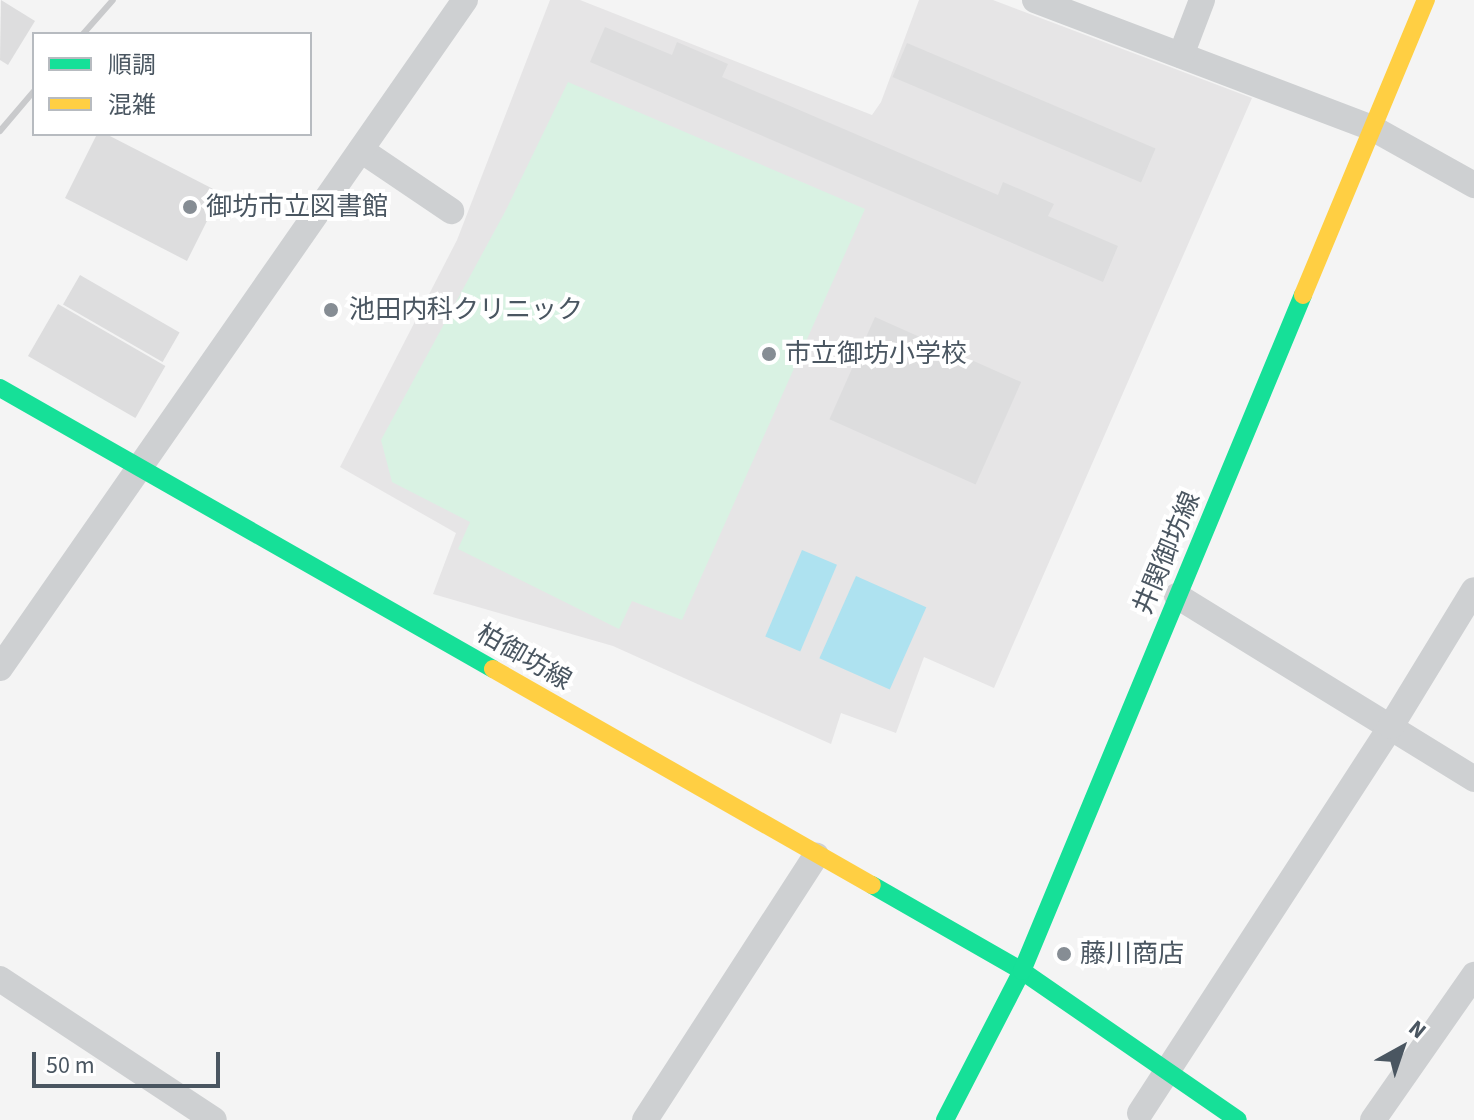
<!DOCTYPE html>
<html>
<head>
<meta charset="utf-8">
<style>
  body { margin:0 }
  #map { position:relative; width:1474px; height:1120px; overflow:hidden; background:#f4f4f4; font-family:"Source Sans 3","Noto Sans JP",sans-serif }
  div>[style] { position:absolute }
  .education>* { inset:0; background:#e6e5e6 }
  .green>* { inset:0; background:#d9f2e3 }
  .water>* { inset:0; background:#aee2f0; transform-origin:0 0 }
  .building>* { inset:0; background:#ddddde; transform-origin:0 0 }
  .street>* { height:26px; margin:-13px; padding:0 13px; transform-origin:13px; border-radius:13px; background:#ced0d2 }
  .fast>* { height:18px; margin:-9px; padding:0 9px; transform-origin:9px; border-radius:9px; background:#16e098 }
  .slow>* { height:18px; margin:-9px; padding:0 9px; transform-origin:9px; border-radius:9px; background:#ffcf43 }
  .rail>* { height:6px; margin:-3px; padding:0 3px; transform-origin:3px; border-radius:3px; background:#c9cacc }
  .dots>* { width:22px; height:22px; translate:-50% -50%; box-sizing:border-box; border:4px solid #fff; border-radius:50% }
  span { translate:-50% -50%; white-space:nowrap; text-align:center; line-height:1.15; -webkit-text-stroke:8px #fff; paint-order:stroke }
  .poi-label { font-size:26px; color:#4a5661 }
  .left { translate:0 -50%; text-align:left }
  .street-label { font-size:26px; color:#4a5661 }
  .legend { position:absolute; left:32px; top:32px; width:280px; height:104px; box-sizing:border-box; background:#fff; border:2px solid #b7bbc0; margin:0; padding:10px 14px; list-style:none; font-size:24px; color:#4a5661 }
  .legend li { display:flex; align-items:center; gap:16px; height:40px }
  .legend b { width:40px; border:2px solid #b7bbc0 }
  .north { position:absolute; left:1362px; top:1008px; width:80px; height:80px; -webkit-text-stroke:6px #fff; paint-order:stroke; rotate:40deg; font-size:22px; font-weight:700; line-height:32px; text-align:center; color:#4a5661 }
  .north::after { content:''; display:block; margin:auto; width:28px; height:36px; background:#4a5661; clip-path:polygon(50% 0,100% 100%,50% 72%,0 100%) }
  .scale { position:absolute; left:32px; top:1052px; width:188px; height:36px; box-sizing:border-box; border:4px solid #4a5661; border-top:0; padding-left:10px; font-size:24px; line-height:28px; white-space:nowrap; color:#4a5661; -webkit-text-stroke:6px #fff; paint-order:stroke }
</style>
</head>
<body>
<div id="map">
  <div class="education">
    <i style="clip-path:polygon(550px 0,580px 0,872px 115px,881px 102px,919px 0,993px 0,1252px 98px,994px 688px,924px 657px,896px 733px,841px 713px,831px 744px,613px 646px,433px 594px,456px 533px,340px 467px,457px 240px)"></i>
  </div>
  <div class="green">
    <i style="clip-path:polygon(568px 82px,865px 209px,682px 620px,632px 601px,619px 629px,458px 549px,470px 522px,392px 482px,381px 440px,506px 210px)"></i>
  </div>
  <div class="water">
    <i style="left:802px;top:550px;width:38px;height:94px;rotate:23deg"></i>
    <i style="left:856px;top:576px;width:77px;height:90px;rotate:24deg"></i>
  </div>
  <div class="building">
    <i style="clip-path:polygon(1px 0,35px 21px,8px 65px,0 60px)"></i>
    <i style="clip-path:polygon(605px 27px,672px 55px,677px 42px,728px 64px,722px 77px,998px 195px,1003px 182px,1054px 204px,1048px 216px,1118px 246px,1103px 282px,590px 62px)"></i>
    <i style="left:907px;top:43px;width:270px;height:37px;rotate:23deg"></i>
    <i style="clip-path:polygon(97px 134px,106px 134px,221px 193px,187px 261px,65px 198px)"></i>
    <i style="left:80px;top:275px;width:115px;height:34px;rotate:30deg"></i>
    <i style="left:58px;top:304px;width:124px;height:60px;rotate:30deg"></i>
    <i style="left:875px;top:317px;width:160px;height:112px;rotate:24deg"></i>
  </div>
  <div class="street">
    <i style="left:1035px;top:0;width:363px;rotate:20.8deg"></i>
    <i style="left:1374px;top:129px;width:115px;rotate:29.2deg"></i>
    <i style="left:1181px;top:55px;width:59px;rotate:-69.1deg"></i>
    <i style="left:361px;top:150px;width:109px;rotate:34.1deg"></i>
    <i style="left:1177px;top:596px;width:349px;rotate:31.6deg"></i>
    <i style="left:0;top:668px;width:814px;rotate:-55.16deg"></i>
    <i style="left:0;top:979px;width:256px;rotate:33.4deg"></i>
    <i style="left:1140px;top:1113px;width:461px;rotate:-57deg"></i>
    <i style="left:1391px;top:726px;width:159px;rotate:-58.6deg"></i>
    <i style="left:645px;top:1120px;width:315px;rotate:-57.1deg"></i>
    <i style="left:1373px;top:1120px;width:177px;rotate:-55.1deg"></i>
  </div>
  <div class="fast">
    <i style="left:0;top:388px;width:567px;rotate:29.68deg"></i>
    <i style="left:872px;top:885px;width:173px;rotate:29.8deg"></i>
    <i style="left:1022px;top:971px;width:262px;rotate:34.6deg"></i>
    <i style="left:945px;top:1120px;width:168px;rotate:-62.7deg"></i>
    <i style="left:1022px;top:971px;width:732px;rotate:-67.43deg"></i>
  </div>
  <div class="slow">
    <i style="left:1303px;top:295px;width:320px;rotate:-67.4deg"></i>
    <i style="left:493px;top:669px;width:436px;rotate:29.7deg"></i>
  </div>
  <div class="rail">
    <i style="left:83px;top:34px;width:45px;rotate:-48.6deg"></i>
    <i style="left:0;top:131px;width:52px;rotate:-49.6deg"></i>
  </div>
  <div class="dots">
    <i style="left:190px;top:207px;background:#868d94"></i>
    <i style="left:331px;top:310px;background:#868d94"></i>
    <i style="left:769px;top:354px;background:#868d94"></i>
    <i style="left:1064px;top:954px;background:#868d94"></i>
  </div>
  <div class="poi-label">
    <span class="left" style="left:206px;top:207px">御坊市立図書館</span>
    <span class="left" style="left:349px;top:310px">池田内科クリニック</span>
    <span class="left" style="left:785px;top:354px">市立御坊小学校</span>
    <span class="left" style="left:1080px;top:954px">藤川商店</span>
  </div>
  <div class="street-label">
    <span style="left:1167px;top:553px;rotate:-67deg">井関御坊線</span>
    <span style="left:524px;top:657px;rotate:30deg">柏御坊線</span>
  </div>
  <ul class="legend">
  <li><b style="height:10px;background:#16e098"></b>順調</li>
  <li><b style="height:10px;background:#ffcf43"></b>混雑</li>
  </ul>
  <div class="north">N</div>
  <div class="scale">50 m</div>
</div>
</body>
</html>
